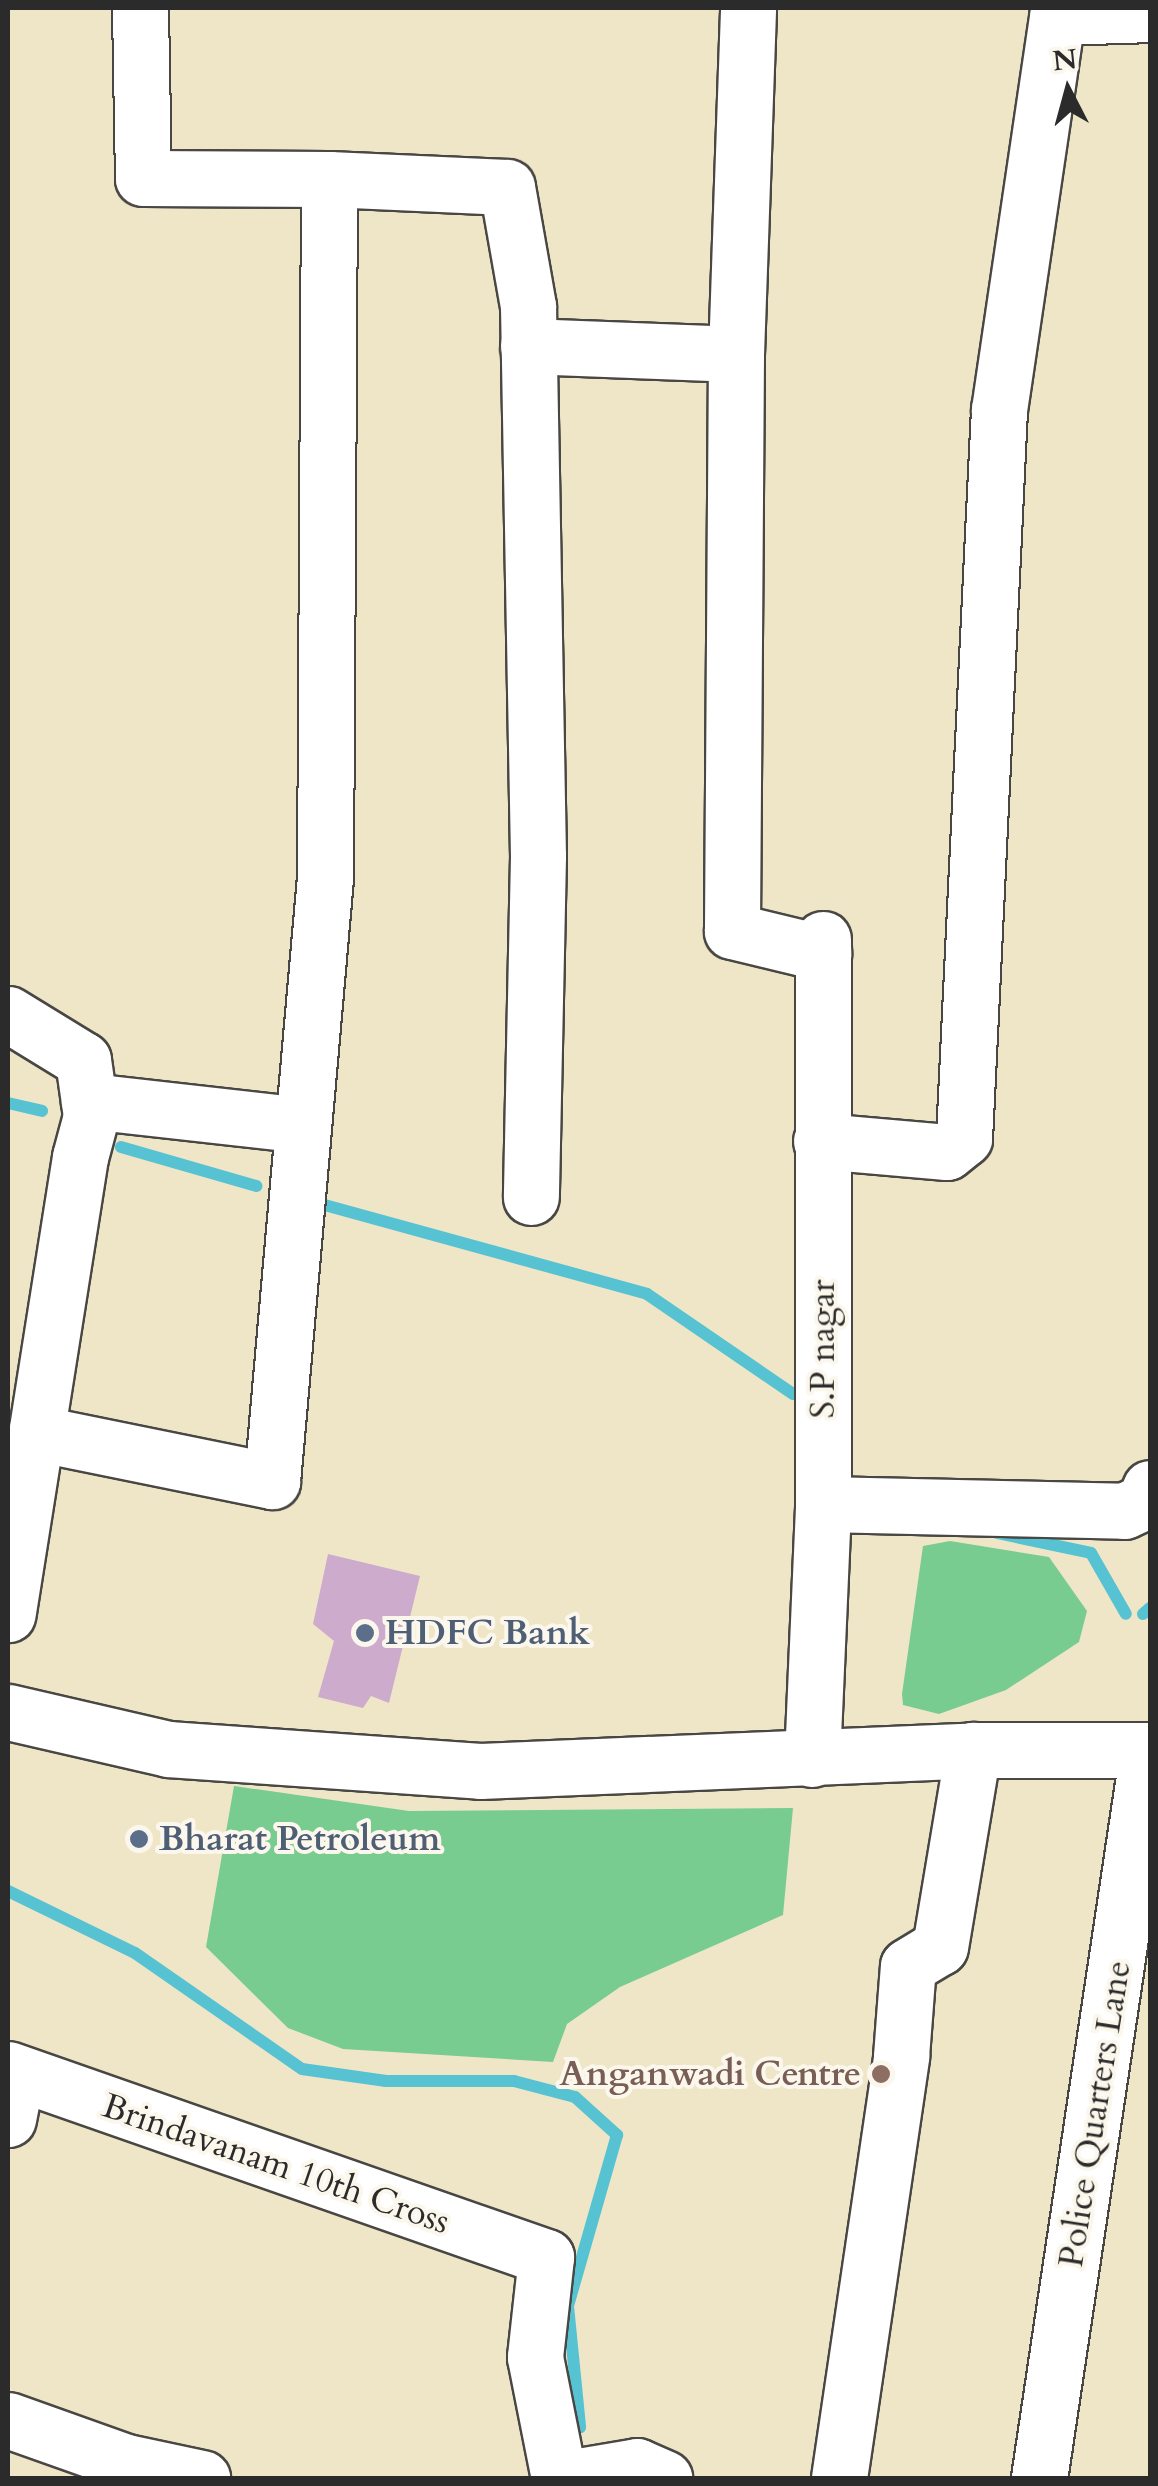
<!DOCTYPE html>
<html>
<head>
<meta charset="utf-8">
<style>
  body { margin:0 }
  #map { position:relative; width:1158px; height:2486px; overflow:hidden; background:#efe6c8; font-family:Cardo,serif }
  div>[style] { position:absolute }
  .green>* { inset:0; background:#78cc90 }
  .stream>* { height:12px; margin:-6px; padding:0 6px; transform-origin:6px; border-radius:6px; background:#57c2d2 }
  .building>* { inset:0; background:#cdabcc }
  .roads { filter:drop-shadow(2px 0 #484743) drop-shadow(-2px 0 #484743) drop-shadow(0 2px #484743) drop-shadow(0 -2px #484743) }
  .minor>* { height:55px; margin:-27.5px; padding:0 27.5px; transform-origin:27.5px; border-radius:27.5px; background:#fff }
  .dots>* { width:28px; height:28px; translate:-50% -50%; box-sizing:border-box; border:5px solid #fbf7ec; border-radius:50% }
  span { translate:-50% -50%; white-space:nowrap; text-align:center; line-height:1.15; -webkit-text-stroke:8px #fbf7ec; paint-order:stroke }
  .street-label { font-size:35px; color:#2b2b2b }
  .service-label { font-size:35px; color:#4e5e75; font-weight:700 }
  .left { translate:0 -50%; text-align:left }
  .education-label { font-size:35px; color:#785e54; font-weight:700 }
  .right { translate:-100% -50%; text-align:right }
  .frame { position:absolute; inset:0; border:10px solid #2b2b2b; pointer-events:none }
  .north { position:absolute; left:1018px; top:40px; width:100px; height:100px; -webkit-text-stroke:8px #fbf7ec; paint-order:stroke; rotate:354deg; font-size:28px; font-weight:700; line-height:40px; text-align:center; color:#2b2b2b }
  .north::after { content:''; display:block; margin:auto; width:35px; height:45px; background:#2b2b2b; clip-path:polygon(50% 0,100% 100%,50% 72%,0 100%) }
</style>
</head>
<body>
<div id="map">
  <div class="green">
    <i style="clip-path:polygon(950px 1541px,1049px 1557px,1087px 1611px,1079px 1642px,1006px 1690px,939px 1714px,903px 1705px,902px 1694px,923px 1546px)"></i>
    <i style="clip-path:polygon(234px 1786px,409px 1811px,793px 1808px,783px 1915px,620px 1987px,567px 2024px,553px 2062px,343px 2049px,288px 2028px,206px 1947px)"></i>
  </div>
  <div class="stream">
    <i style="left:8px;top:1103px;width:35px;rotate:13deg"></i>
    <i style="left:121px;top:1147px;width:141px;rotate:16.1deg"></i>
    <i style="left:321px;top:1204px;width:338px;rotate:15.4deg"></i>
    <i style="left:647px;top:1294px;width:177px;rotate:34.4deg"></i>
    <i style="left:997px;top:1533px;width:96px;rotate:12deg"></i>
    <i style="left:1091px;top:1553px;width:70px;rotate:60.2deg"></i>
    <i style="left:1143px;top:1614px;width:9px;rotate:-41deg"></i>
    <i style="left:8px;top:1891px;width:141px;rotate:26deg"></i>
    <i style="left:135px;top:1953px;width:203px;rotate:34.8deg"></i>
    <i style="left:302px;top:2069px;width:85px;rotate:8.1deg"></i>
    <i style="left:386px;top:2081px;width:128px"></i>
    <i style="left:514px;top:2081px;width:63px;rotate:14.7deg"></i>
    <i style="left:575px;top:2097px;width:57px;rotate:42.1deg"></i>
    <i style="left:617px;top:2135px;width:178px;rotate:106deg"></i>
    <i style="left:568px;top:2306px;width:122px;rotate:84.3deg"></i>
  </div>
  <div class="building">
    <i style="clip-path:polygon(328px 1554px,420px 1576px,389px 1703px,371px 1696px,363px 1708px,318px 1697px,334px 1641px,313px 1624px)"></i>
  </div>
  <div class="roads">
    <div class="minor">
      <i style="left:140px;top:8px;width:170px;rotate:89deg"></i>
      <i style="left:143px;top:178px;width:186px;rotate:0.3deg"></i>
      <i style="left:329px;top:179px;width:178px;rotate:2.6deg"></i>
      <i style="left:507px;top:187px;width:121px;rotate:80deg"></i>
      <i style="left:528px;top:306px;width:550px;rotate:88.96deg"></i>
      <i style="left:538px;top:856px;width:341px;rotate:91.2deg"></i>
      <i style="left:528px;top:346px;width:208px;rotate:2.2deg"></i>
      <i style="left:736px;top:354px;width:577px;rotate:90.4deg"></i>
      <i style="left:732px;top:931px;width:94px;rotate:13.6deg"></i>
      <i style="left:736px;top:354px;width:346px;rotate:-88deg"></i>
      <i style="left:8px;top:1014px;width:88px;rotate:31.5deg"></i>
      <i style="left:83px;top:1060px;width:57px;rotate:81.9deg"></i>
      <i style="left:91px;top:1116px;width:42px;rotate:105deg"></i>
      <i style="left:80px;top:1157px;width:463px;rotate:99deg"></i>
      <i style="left:89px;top:1101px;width:215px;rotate:6.4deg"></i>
      <i style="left:821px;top:1141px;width:126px;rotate:5deg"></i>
      <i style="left:947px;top:1152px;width:22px;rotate:-39deg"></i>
      <i style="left:964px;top:1138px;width:729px;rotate:-87.25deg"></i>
      <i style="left:999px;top:410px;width:397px;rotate:-81.6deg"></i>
      <i style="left:1057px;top:17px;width:93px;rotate:-1.8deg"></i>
      <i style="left:36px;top:1433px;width:241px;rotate:11.5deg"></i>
      <i style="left:272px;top:1481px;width:605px;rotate:-84.98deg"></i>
      <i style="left:325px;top:878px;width:699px;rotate:-89.67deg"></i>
      <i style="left:823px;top:1504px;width:301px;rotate:1.3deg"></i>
      <i style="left:1124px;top:1511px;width:23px;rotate:-25deg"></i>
      <i style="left:1145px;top:1501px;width:14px;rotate:-69deg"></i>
      <i style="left:8px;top:1712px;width:164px;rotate:13deg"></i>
      <i style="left:168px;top:1749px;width:313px;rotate:4deg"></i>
      <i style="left:480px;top:1771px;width:493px;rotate:-2.4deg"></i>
      <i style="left:973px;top:1750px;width:177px"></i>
      <i style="left:812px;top:1759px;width:255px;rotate:-87.5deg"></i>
      <i style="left:823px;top:1504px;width:565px;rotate:-90deg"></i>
      <i style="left:8px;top:2069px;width:570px;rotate:19.26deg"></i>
      <i style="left:546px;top:2257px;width:101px;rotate:96.3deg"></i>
      <i style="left:535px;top:2357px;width:123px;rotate:78.8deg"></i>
      <i style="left:8px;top:2119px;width:47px;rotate:-78.9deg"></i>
      <i style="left:8px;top:2420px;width:125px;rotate:19.6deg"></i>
      <i style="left:126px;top:2462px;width:78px;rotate:11.9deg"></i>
      <i style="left:566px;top:2478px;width:72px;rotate:-9.6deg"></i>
      <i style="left:637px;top:2466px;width:30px;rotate:24deg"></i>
      <i style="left:839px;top:2478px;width:427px;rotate:-81.6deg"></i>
      <i style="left:901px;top:2056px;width:90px;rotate:-85.6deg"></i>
      <i style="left:908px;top:1966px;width:37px;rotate:-31deg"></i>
      <i style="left:940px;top:1947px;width:200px;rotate:-80.5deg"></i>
      <i style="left:1039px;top:2478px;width:736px;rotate:-81.48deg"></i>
    </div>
  </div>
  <div class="dots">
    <i style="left:365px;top:1633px;background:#5c6f8a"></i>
    <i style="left:139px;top:1839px;background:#5c6f8a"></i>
    <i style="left:881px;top:2074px;background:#8d6e63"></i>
  </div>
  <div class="street-label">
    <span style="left:823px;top:1349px;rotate:-90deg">S.P nagar</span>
    <span style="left:1095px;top:2114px;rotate:-81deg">Police Quarters Lane</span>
    <span style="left:276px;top:2164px;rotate:19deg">Brindavanam 10th Cross</span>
  </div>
  <div class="service-label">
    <span class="left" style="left:385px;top:1633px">HDFC Bank</span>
    <span class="left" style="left:159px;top:1839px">Bharat Petroleum</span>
  </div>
  <div class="education-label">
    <span class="right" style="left:861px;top:2074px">Anganwadi Centre</span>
  </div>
  <div class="frame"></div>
  <div class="north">N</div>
</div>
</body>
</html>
